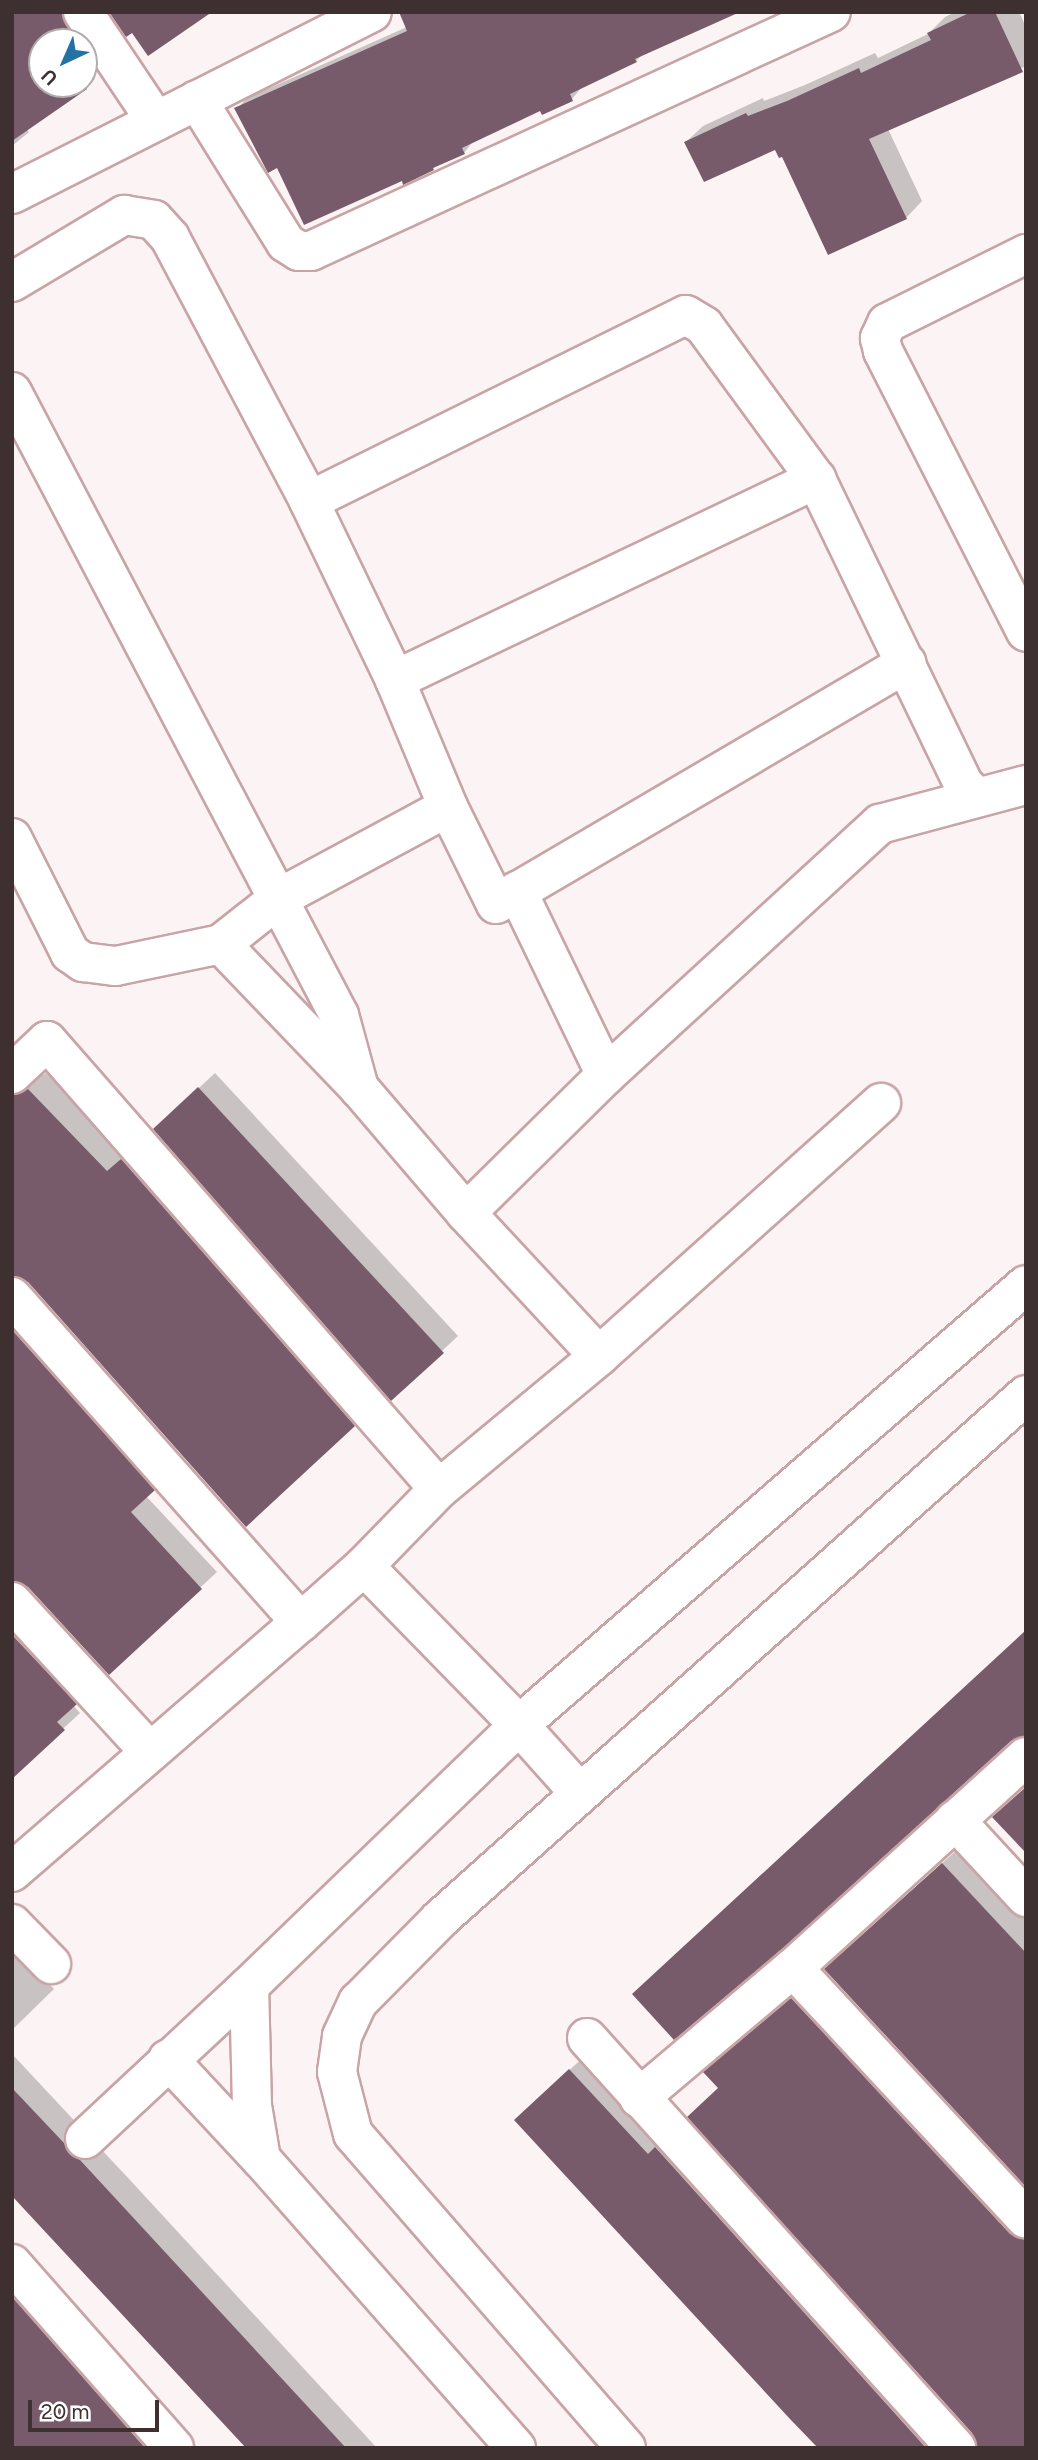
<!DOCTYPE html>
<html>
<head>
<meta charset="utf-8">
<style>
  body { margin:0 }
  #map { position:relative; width:1038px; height:2460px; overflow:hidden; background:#fbf3f4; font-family:Figtree,sans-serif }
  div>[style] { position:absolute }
  .shadow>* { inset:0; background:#0003 }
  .building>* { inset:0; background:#785b6a }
  .roads { filter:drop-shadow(2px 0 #c9a4a7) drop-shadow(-2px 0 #c9a4a7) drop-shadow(0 2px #c9a4a7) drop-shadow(0 -2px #c9a4a7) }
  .minor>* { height:38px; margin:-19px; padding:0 19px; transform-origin:19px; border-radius:19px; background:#fff }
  span { translate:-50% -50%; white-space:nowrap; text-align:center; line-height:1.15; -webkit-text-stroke:7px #fff; paint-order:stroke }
  .frame { position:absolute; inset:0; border:14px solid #3e3031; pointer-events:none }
  .north { position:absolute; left:28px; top:28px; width:70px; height:70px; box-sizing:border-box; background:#fff; border:2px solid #b2acad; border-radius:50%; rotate:224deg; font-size:19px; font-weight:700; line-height:28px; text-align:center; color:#3e3031 }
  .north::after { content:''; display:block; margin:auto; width:24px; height:32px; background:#2372a4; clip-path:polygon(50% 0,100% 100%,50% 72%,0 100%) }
  .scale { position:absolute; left:28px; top:2400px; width:131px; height:32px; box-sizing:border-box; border:4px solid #3e3031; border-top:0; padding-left:9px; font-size:21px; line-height:24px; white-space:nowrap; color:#3e3031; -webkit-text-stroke:5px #fff; paint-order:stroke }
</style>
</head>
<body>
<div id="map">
  <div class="shadow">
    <i style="clip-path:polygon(evenodd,12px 12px,75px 12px,98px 51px,85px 64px,95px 79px,27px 129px,29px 132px,12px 146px,12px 12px,42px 42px,84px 42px,84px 84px,42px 84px,42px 42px)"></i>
    <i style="clip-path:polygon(955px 12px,1019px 12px,1026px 27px,1026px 66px,888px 129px,922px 201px,906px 218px,783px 155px,776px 147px,686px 142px,703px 126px,763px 98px,764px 101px,805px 85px,875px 53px,878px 58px,928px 34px,945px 17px)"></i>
    <i style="clip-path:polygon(407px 27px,643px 54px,636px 61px,582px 87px,572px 99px,541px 109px,474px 140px,464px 153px,404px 182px,402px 178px,278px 166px,237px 109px,247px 98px)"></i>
    <i style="clip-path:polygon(12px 1073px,22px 1079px,34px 1080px,46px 1073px,370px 1409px,354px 1425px,12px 1274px)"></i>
    <i style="clip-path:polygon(215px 1073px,458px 1336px,442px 1351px,171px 1114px)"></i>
    <i style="clip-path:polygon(12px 1296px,169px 1473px,146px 1496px,217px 1572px,109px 1672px,29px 1585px,12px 1579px)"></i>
    <i style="clip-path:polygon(12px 1601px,91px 1687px,73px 1705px,80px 1713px,12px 1776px)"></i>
    <i style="clip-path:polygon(960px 1847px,1026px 1919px,1026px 2184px,843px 1953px)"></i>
    <i style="clip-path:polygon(12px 1944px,54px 1989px,12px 2030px)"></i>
    <i style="clip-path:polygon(809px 1983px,1026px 2216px,1026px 2448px,974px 2432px,720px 2087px,722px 2056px)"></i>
    <i style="clip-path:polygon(12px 2054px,130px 2180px,377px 2448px,249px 2448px,12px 2192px)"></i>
    <i style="clip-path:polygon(587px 2054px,959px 2448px,820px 2448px,533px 2103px)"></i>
    <i style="clip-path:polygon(12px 2263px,177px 2448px,12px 2448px)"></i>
  </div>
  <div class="building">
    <i style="clip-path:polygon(12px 12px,61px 12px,77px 42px,42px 42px,42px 84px,84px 84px,87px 89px,12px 141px)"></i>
    <i style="clip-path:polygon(109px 12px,212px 12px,148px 56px,132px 33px,126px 37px)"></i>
    <i style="clip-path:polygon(399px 12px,740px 12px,635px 59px,637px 62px,570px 94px,573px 101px,542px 115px,540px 111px,462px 148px,465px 154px,433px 168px,434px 170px,403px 185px,402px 181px,304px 225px,277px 168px,268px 173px,234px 108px,407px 31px)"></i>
    <i style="clip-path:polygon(971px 12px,995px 12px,1023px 72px,869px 139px,907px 219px,828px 255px,782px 157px,779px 158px,775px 150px,704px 182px,684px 142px,746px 113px,748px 116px,787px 101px,859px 68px,861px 73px,931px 40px,927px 33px)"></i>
    <i style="clip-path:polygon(198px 1087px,444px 1353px,391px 1401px,153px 1129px)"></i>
    <i style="clip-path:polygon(28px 1089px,107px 1171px,121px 1159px,355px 1426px,246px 1527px,28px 1282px,12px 1276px,12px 1095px)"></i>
    <i style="clip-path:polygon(12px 1330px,155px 1490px,131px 1512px,202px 1589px,109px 1675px,28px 1587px,12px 1581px)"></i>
    <i style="clip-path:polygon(1026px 1630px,1026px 1736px,1011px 1741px,779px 1952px,674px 2040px,632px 1994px)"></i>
    <i style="clip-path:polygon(12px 1635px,77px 1704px,57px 1722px,65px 1730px,12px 1779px)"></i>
    <i style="clip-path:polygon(1026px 1787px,1026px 1853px,992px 1817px)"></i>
    <i style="clip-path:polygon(942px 1863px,1026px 1953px,1026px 2187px,824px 1969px)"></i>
    <i style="clip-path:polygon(791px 1998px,1010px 2234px,1026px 2240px,1026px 2448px,977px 2448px,972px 2433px,687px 2117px,718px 2088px,703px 2072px)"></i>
    <i style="clip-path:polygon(569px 2069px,648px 2154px,655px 2147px,926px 2448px,818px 2448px,790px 2419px,514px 2120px)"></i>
    <i style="clip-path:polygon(12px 2088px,64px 2143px,69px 2153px,80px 2160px,346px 2448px,246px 2448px,12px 2196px)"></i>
    <i style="clip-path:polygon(12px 2297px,145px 2448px,12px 2448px)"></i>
  </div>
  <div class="roads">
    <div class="minor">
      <i style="left:83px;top:12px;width:131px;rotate:56.2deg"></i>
      <i style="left:197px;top:100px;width:168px;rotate:58.1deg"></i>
      <i style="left:286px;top:243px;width:15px;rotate:32deg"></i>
      <i style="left:299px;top:251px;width:12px"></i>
      <i style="left:311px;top:251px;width:572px;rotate:-24.68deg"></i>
      <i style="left:12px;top:194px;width:403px;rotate:-26.8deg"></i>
      <i style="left:1026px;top:254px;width:155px;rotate:153.6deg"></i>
      <i style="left:887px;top:323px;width:17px;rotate:115deg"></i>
      <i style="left:880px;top:338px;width:13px;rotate:77deg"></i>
      <i style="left:883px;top:351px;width:315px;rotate:63deg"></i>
      <i style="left:12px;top:282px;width:131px;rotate:-30.9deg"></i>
      <i style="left:124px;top:215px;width:30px;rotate:9deg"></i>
      <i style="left:154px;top:220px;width:24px;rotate:48deg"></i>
      <i style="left:170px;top:238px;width:297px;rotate:62.1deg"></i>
      <i style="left:309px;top:501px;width:199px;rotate:64.3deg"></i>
      <i style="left:395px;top:680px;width:138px;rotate:67.3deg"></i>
      <i style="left:448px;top:807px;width:108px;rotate:63.7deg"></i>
      <i style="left:496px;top:904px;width:476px;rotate:-30.4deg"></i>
      <i style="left:12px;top:392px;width:704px;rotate:62.31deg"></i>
      <i style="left:339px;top:1015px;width:76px;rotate:74.7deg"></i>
      <i style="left:359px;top:1088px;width:165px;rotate:49.4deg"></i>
      <i style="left:466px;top:1213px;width:195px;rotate:47.1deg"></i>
      <i style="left:309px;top:501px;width:420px;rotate:-26.3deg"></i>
      <i style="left:686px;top:315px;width:21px;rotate:31deg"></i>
      <i style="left:704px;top:326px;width:190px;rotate:53.8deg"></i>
      <i style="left:816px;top:479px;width:340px;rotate:64.2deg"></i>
      <i style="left:964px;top:785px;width:16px;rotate:43deg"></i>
      <i style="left:395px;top:680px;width:467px;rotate:-25.5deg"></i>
      <i style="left:12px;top:838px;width:129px;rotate:63.2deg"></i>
      <i style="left:70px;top:953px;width:16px;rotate:35deg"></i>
      <i style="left:83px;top:962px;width:33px;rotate:7deg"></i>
      <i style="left:116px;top:966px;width:107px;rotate:-11.8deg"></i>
      <i style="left:221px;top:944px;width:74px;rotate:-38.4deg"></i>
      <i style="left:279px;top:898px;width:192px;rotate:-28.3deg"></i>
      <i style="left:517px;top:891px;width:204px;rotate:64.2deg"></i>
      <i style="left:221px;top:944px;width:198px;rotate:46.2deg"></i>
      <i style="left:12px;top:1074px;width:48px;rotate:-43.3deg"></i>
      <i style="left:47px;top:1041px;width:595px;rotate:48.81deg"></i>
      <i style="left:466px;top:1213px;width:197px;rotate:-44.6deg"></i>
      <i style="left:606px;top:1075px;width:372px;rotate:-42.5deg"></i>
      <i style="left:880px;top:824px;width:151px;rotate:-15deg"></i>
      <i style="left:12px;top:1297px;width:435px;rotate:48.4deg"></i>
      <i style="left:364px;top:1566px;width:222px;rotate:45.7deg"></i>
      <i style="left:519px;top:1725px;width:90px;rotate:48.2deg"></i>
      <i style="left:12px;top:1602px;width:202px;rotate:47.4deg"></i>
      <i style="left:955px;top:1820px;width:105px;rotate:47.3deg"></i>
      <i style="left:12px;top:1872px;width:382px;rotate:-40.9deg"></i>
      <i style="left:301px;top:1622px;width:84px;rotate:-41.6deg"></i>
      <i style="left:364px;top:1566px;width:107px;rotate:-45.8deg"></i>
      <i style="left:439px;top:1489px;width:208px;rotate:-39.7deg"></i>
      <i style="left:599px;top:1356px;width:379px;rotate:-41.9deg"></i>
      <i style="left:12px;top:1924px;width:56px;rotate:45.7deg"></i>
      <i style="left:793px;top:1968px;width:342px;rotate:47.1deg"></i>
      <i style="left:587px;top:2038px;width:552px;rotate:48.01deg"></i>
      <i style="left:168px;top:2059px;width:137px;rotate:47.1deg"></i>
      <i style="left:639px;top:2098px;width:202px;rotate:-40.2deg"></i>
      <i style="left:793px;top:1968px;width:314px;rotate:-42.2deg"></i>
      <i style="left:85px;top:2139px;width:224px;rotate:-43deg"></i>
      <i style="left:12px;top:2264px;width:245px;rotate:48.6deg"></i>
      <i style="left:516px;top:2448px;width:385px;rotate:-131.4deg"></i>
      <i style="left:261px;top:2159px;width:54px;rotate:-99.6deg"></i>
      <i style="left:252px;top:2106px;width:120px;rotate:-91.4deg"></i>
      <i style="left:249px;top:1986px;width:376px;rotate:-44deg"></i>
      <i style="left:519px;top:1725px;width:671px;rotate:-40.95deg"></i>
      <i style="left:626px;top:2448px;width:416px;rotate:-131deg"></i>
      <i style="left:353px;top:2134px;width:64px;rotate:-104.5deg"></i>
      <i style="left:337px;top:2072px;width:36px;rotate:-82deg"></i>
      <i style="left:342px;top:2036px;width:38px;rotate:-65deg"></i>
      <i style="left:358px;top:2002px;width:117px;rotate:-45.3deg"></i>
      <i style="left:440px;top:1919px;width:786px;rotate:-41.8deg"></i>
    </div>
  </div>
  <div class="frame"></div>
  <div class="north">U</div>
  <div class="scale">20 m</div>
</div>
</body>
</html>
